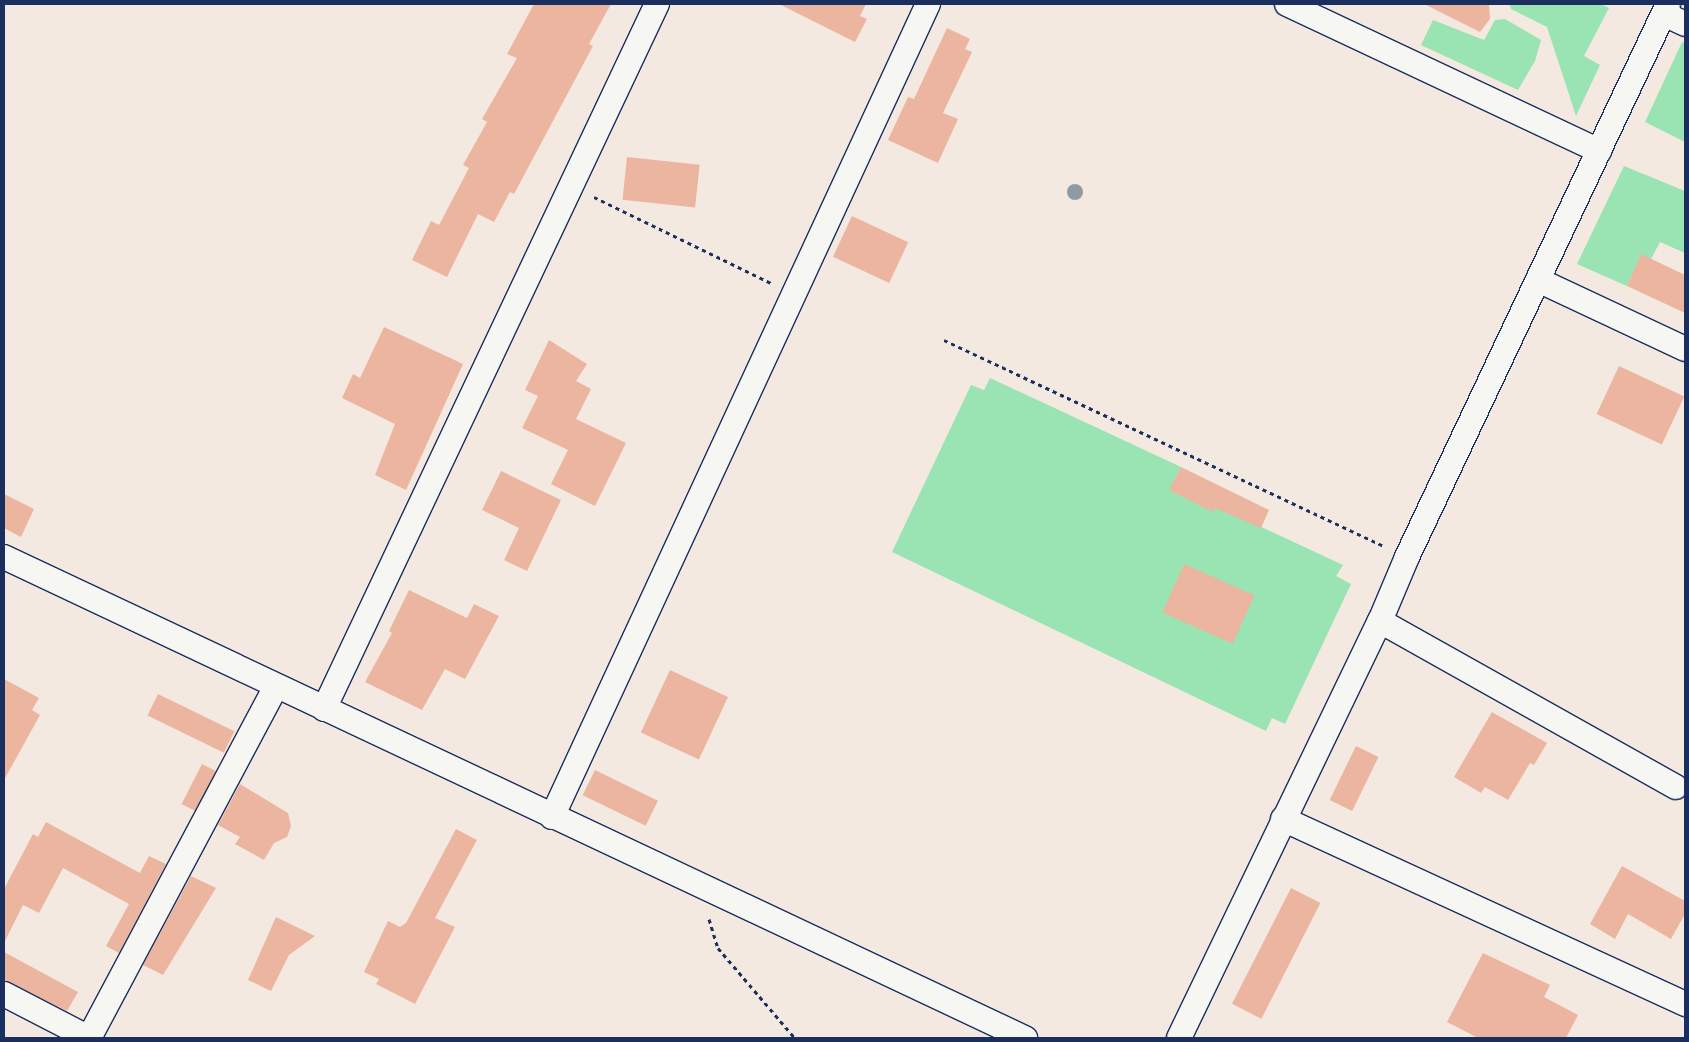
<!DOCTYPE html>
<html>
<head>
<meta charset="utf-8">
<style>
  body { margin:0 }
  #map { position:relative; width:1689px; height:1042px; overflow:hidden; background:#f4e9e1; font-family:"Balsamiq Sans",sans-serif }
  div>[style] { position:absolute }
  .green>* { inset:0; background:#9ae3b2 }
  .building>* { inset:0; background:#ebb59f; transform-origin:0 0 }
  .path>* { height:3px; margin-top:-1.5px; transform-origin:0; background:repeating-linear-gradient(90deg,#1b2f5e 0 4px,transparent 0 8px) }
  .roads { filter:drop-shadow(1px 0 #1b2f5e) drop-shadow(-1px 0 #1b2f5e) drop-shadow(0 1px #1b2f5e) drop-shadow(0 -1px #1b2f5e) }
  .minor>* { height:24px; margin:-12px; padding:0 12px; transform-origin:12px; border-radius:12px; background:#f6f6f2 }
  .trees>* { width:16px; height:16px; margin:-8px; border-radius:50%; background:#8e9ba4 }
  span { translate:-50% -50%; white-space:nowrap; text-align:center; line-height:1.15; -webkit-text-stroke:4.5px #f6f6f2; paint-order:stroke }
  .frame { position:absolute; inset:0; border:5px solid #1b2f5e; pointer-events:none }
</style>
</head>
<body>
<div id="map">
  <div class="green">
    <i style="clip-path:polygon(1509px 4px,1601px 4px,1609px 8px,1584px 56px,1600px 65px,1576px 116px,1547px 27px,1511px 9px)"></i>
    <i style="clip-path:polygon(1505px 19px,1541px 40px,1535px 61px,1518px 90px,1421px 45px,1433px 20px,1484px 40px,1495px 20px)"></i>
    <i style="clip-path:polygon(1682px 42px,1685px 43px,1685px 142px,1645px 122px)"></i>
    <i style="clip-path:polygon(1624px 166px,1685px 191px,1685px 253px,1660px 242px,1651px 259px,1641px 255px,1627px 286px,1577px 264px)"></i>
    <i style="clip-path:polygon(990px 378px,1181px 467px,1170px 490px,1213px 511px,1216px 506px,1343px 565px,1336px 576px,1351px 584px,1285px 724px,1272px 718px,1266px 731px,892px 552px,971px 385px,984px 390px)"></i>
  </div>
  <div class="building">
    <i style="clip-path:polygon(534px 4px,611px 4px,589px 44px,593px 46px,514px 194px,510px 192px,494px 222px,478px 214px,447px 277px,412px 260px,431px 221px,439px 225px,469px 168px,463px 165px,487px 122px,482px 119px,517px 58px,507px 54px)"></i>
    <i style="clip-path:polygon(779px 4px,866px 4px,860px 16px,867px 19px,855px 42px)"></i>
    <i style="clip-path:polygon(1424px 4px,1489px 4px,1490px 19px,1480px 32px)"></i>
    <i style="clip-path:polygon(947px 28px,970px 39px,965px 49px,972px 52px,943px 113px,958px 119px,938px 163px,888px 140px,908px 97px,914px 99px)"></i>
    <i style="left:627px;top:157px;width:73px;height:43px;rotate:6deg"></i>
    <i style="left:852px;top:216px;width:62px;height:45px;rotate:25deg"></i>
    <i style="clip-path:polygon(1641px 254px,1685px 275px,1685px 313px,1627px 286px)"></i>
    <i style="clip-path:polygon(384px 327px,463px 364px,406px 490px,375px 475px,395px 424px,342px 398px,353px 374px,360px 378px)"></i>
    <i style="clip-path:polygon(549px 340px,587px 364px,576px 381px,591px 389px,576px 419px,626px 443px,595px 506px,551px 484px,568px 450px,522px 428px,538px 396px,525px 390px)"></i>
    <i style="left:1619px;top:366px;width:72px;height:53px;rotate:25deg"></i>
    <i style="clip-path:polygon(1181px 467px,1269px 510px,1261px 528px,1215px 508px,1213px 512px,1169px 490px)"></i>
    <i style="clip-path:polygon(501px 471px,561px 500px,527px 571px,504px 560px,519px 528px,482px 510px)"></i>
    <i style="clip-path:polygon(4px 494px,34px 509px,21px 537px,4px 528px)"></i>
    <i style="left:1184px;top:564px;width:77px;height:53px;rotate:24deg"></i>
    <i style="clip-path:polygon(409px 590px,467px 618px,474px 604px,499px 616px,465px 679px,445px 669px,422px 710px,365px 682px,392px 633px,389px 631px)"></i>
    <i style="left:670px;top:670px;width:64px;height:69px;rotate:25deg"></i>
    <i style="clip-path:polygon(4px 679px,39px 698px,32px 710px,40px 715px,4px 780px)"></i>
    <i style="left:158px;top:694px;width:85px;height:24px;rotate:26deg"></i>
    <i style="clip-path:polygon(1492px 712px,1547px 743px,1534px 765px,1530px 763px,1508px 800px,1485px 787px,1481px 793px,1454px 777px)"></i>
    <i style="left:1356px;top:746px;width:25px;height:60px;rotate:26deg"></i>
    <i style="left:202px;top:764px;width:16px;height:45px;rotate:27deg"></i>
    <i style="left:595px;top:770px;width:70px;height:28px;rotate:26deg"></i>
    <i style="clip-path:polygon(240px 784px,288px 813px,291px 826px,287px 837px,274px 843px,264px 860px,235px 844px,240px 837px,218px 825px)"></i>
    <i style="clip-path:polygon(46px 822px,140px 873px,149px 856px,166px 864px,119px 953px,106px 946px,129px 904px,63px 868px,39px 913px,23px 905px,4px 943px,4px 889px,33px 834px,38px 837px)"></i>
    <i style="clip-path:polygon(456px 829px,477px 840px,435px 918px,455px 927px,415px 1004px,376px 984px,379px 979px,364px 972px,388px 921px,400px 927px,406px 923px)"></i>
    <i style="clip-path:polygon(1622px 866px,1685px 901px,1685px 914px,1671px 939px,1628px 914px,1615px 939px,1590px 924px)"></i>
    <i style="clip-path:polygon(191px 876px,216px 888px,163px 975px,143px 965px)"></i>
    <i style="left:1291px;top:888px;width:33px;height:130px;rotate:27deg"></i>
    <i style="clip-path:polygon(276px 917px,315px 936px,289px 955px,271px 991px,248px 980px)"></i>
    <i style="clip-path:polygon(4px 952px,78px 992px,67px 1011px,4px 980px)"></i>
    <i style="clip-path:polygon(1483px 953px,1550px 985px,1544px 997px,1578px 1015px,1566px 1038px,1478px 1038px,1447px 1022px)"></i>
  </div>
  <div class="path">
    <i style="left:594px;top:197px;width:197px;rotate:25.9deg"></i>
    <i style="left:944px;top:340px;width:485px;rotate:25.1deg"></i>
    <i style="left:709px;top:919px;width:30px;rotate:73deg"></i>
    <i style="left:718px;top:948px;width:118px;rotate:49.5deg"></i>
  </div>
  <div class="roads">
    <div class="minor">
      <i style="left:1287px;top:4px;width:345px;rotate:25.2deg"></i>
      <i style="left:1664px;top:14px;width:23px;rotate:25deg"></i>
      <i style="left:1538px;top:280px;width:162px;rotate:25.1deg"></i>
      <i style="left:4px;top:557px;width:1129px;rotate:25.23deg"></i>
      <i style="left:1380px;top:621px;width:339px;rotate:29.3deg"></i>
      <i style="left:324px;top:709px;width:780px;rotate:-64.72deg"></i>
      <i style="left:552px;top:817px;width:896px;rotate:-65.18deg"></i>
      <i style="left:1283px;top:819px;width:443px;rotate:24.7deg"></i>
      <i style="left:4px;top:994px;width:96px;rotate:27.4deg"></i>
      <i style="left:89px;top:1038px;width:398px;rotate:-62deg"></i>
      <i style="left:1179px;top:1038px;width:463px;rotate:-64.3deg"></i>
      <i style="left:1380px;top:621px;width:69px;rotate:-67.1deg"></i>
      <i style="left:1407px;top:557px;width:611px;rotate:-64.73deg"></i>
    </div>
  </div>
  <div class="trees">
    <i style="left:1075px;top:192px"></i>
  </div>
  <div class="frame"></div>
</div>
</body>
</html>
